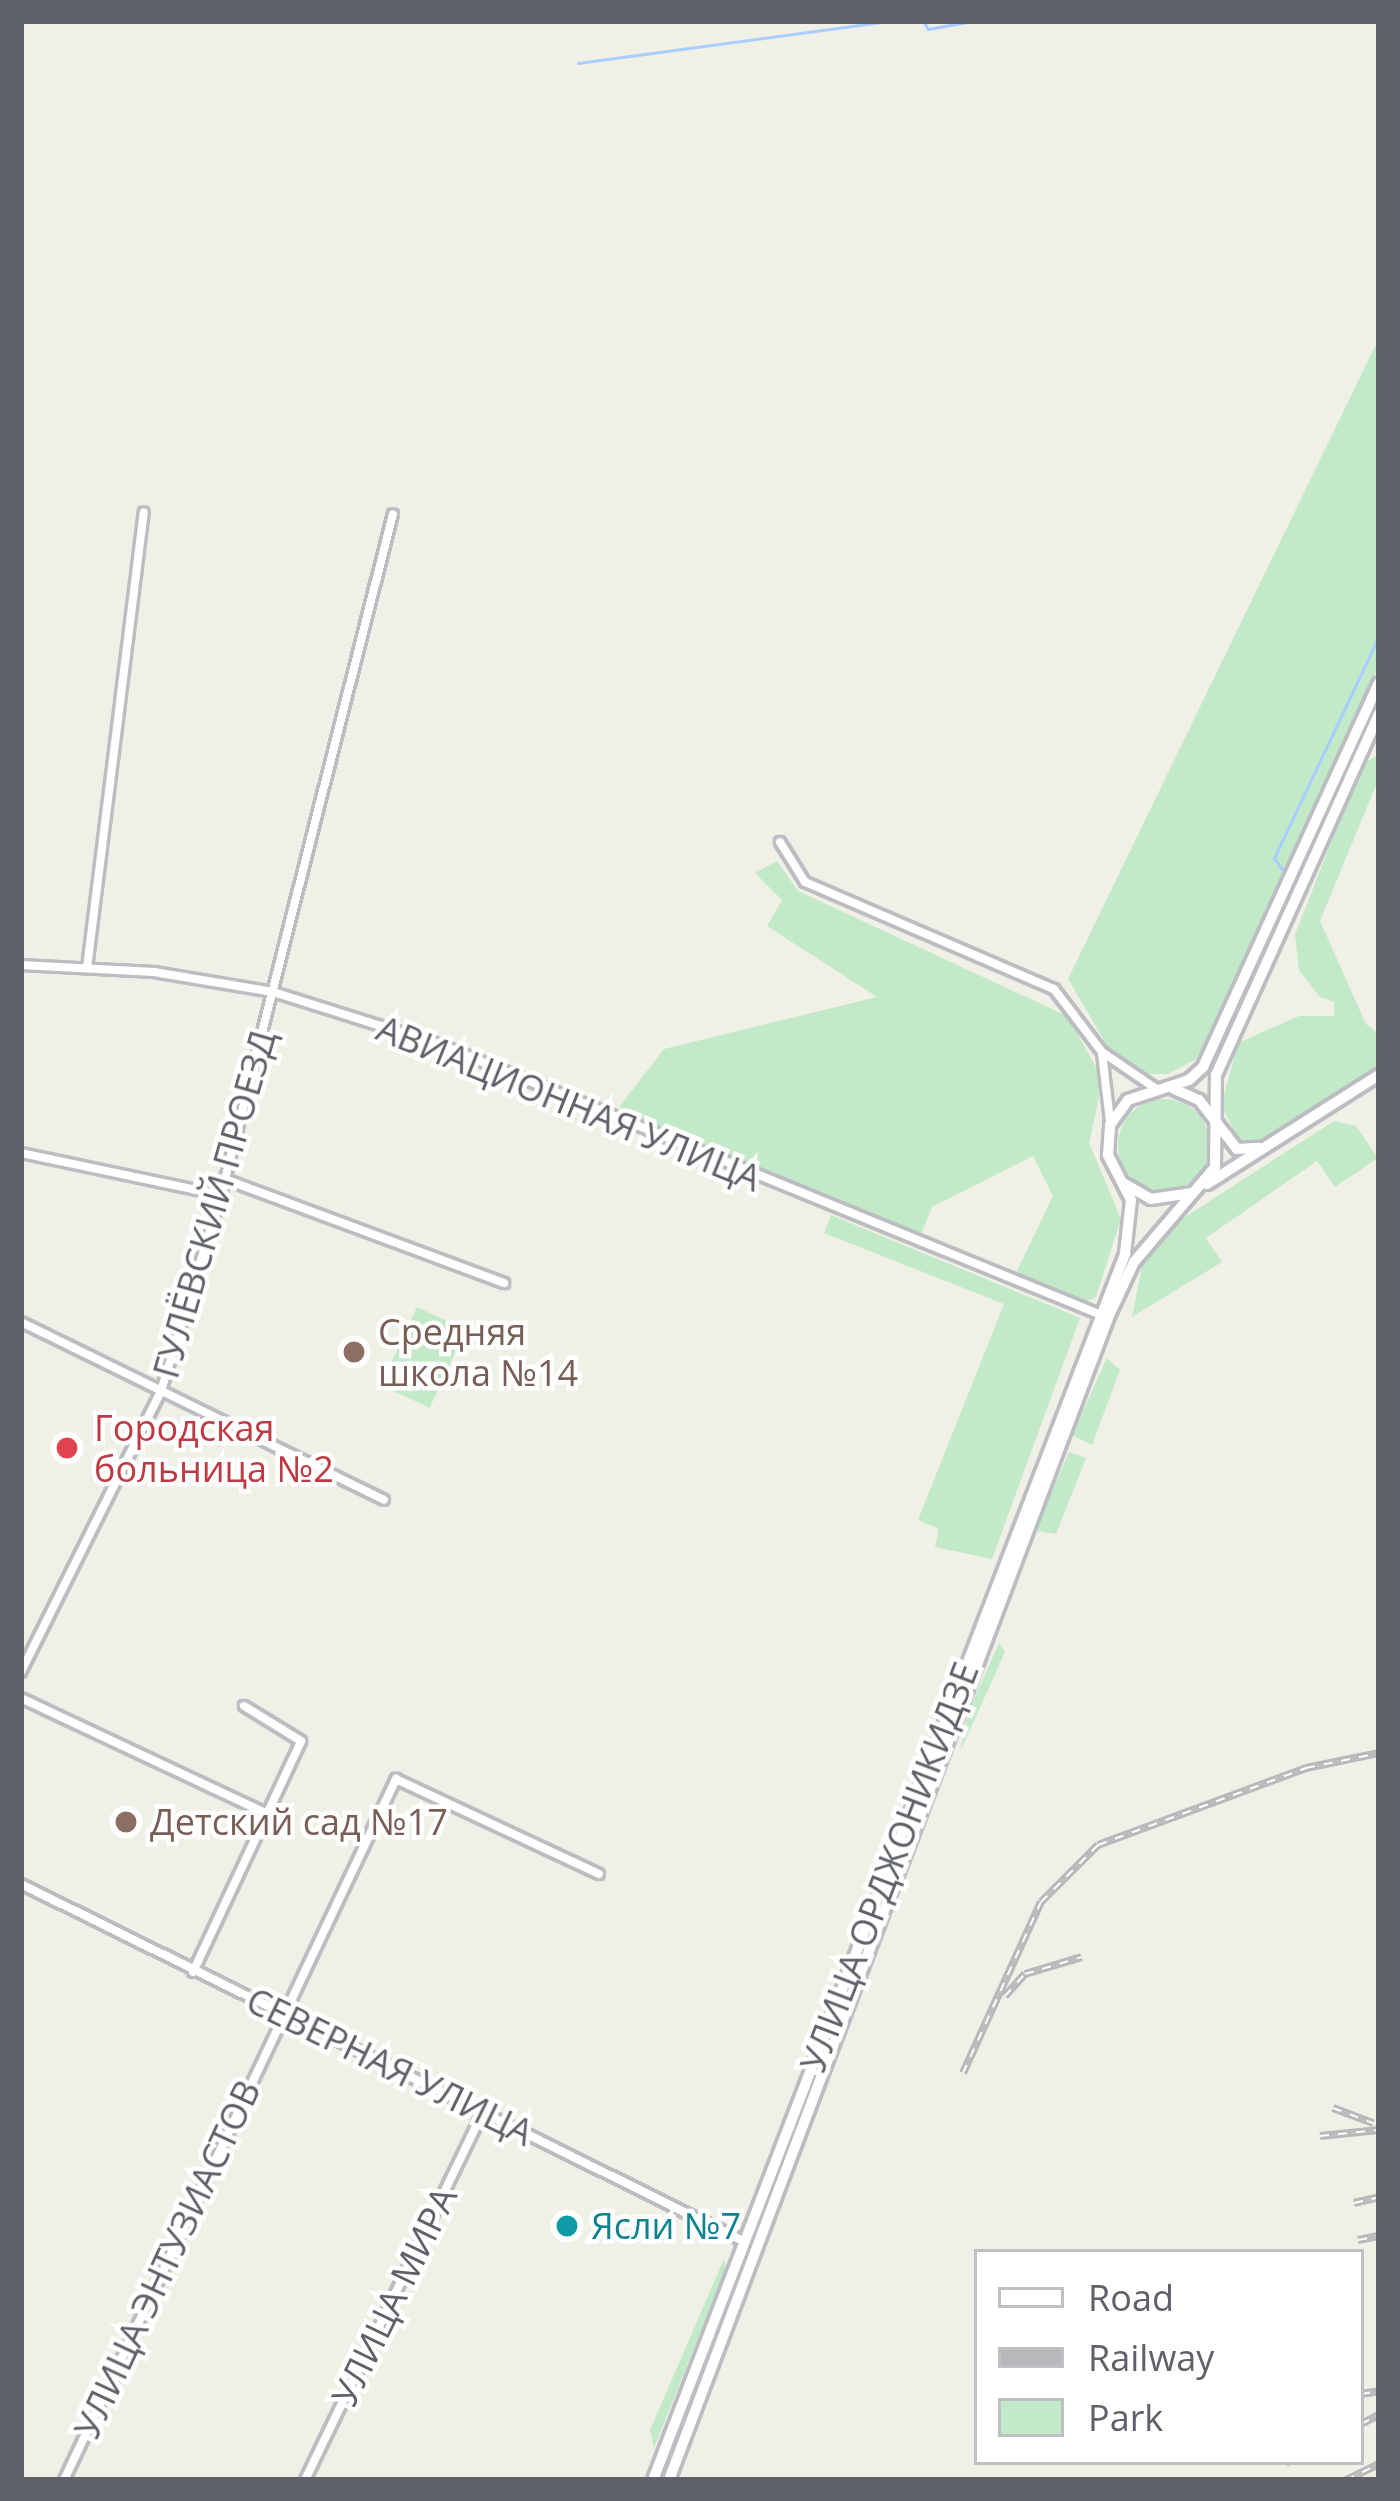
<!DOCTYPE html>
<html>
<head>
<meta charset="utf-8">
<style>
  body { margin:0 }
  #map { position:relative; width:1400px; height:2501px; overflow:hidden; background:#f1f0e7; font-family:"Open Sans",sans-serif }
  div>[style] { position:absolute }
  .green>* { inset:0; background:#c2e9c8; transform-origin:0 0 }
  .round { border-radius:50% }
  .stream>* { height:3px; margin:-1.5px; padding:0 1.5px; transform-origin:1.5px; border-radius:1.5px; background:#a8cdff }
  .roads { filter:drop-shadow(3px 0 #bbbdc3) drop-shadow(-3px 0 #bbbdc3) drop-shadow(0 3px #bbbdc3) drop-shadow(0 -3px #bbbdc3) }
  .street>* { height:8px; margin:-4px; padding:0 4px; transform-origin:4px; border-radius:4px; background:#fff }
  .secondary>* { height:10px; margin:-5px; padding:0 5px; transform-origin:5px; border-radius:5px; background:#fff }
  .rail>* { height:8px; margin-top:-4px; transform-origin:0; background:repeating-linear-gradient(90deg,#fff 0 9px,#b7b8b9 0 18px); box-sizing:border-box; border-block:3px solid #b7b8b9 }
  .dots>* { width:33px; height:33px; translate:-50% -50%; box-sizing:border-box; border:6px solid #fff; border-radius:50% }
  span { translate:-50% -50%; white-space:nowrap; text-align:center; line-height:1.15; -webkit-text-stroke:9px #fff; paint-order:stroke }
  .street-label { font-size:36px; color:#5e6168 }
  .education-label { font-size:36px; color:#785e54 }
  .left { translate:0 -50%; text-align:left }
  .health-label { font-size:36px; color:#be3a42 }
  .culture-label { font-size:36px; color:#0d838f }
  .frame { position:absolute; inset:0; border:24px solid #5e6168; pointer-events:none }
  .legend { position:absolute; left:974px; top:2249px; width:390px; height:216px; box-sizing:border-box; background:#fff; border:3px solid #bfc0c3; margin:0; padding:15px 21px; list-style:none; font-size:36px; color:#5e6168 }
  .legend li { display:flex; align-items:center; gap:24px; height:60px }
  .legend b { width:60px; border:3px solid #bfc0c3 }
</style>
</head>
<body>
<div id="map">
  <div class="green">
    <i style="clip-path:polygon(1379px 338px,1379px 665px,1202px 1056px,1168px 1074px,1147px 1074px,1112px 1054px,1068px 979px)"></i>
    <i style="clip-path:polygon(1379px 754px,1379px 778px,1320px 921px,1366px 1024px,1379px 1034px,1379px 1071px,1259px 1147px,1242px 1144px,1221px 1106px,1238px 1043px,1299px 1016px,1334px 1016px,1334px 1002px,1320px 997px,1299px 970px,1295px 935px,1361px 765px)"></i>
    <i style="clip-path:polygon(777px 861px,798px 891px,1067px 1016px,1103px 1079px,1089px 1143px,1121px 1219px,1096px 1297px,1086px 1302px,1016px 1273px,1053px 1196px,1033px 1156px,932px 1207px,921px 1234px,628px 1121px,620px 1106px,664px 1049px,877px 997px,767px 926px,782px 900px,755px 873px)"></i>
    <i class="round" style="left:1118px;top:1099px;width:92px;height:92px"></i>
    <i style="clip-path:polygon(1334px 1121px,1356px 1126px,1378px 1158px,1335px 1187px,1317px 1161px,1206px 1238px,1222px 1262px,1132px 1317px,1144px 1256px,1168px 1228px)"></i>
    <i style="clip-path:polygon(831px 1215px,1080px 1318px,992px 1559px,935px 1547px,939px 1529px,918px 1520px,1004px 1304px,824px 1233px)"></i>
    <i style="left:417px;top:1307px;width:54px;height:86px;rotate:25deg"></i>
    <i style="clip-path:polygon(1107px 1358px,1120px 1370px,1092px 1445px,1072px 1435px)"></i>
    <i style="clip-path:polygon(1069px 1452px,1086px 1458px,1056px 1534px,1035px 1531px)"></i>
    <i style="clip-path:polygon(999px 1643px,1005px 1652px,960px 1752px,968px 1713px)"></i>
    <i style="clip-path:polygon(724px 2259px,726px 2268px,654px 2448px,650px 2430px)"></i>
  </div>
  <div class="stream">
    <i style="left:923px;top:21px;width:9px;rotate:58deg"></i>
    <i style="left:928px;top:29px;width:46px;rotate:-10.1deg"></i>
    <i style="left:578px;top:63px;width:312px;rotate:-7.7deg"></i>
    <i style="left:1282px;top:869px;width:14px;rotate:-126deg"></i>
    <i style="left:1274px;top:858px;width:246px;rotate:-64.7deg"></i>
  </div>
  <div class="roads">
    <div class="street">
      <i style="left:780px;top:842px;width:47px;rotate:58deg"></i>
      <i style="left:805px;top:882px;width:271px;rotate:23.3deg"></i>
      <i style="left:1054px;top:989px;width:79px;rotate:52.7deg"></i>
      <i style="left:1102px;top:1052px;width:64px;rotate:34.2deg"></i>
      <i style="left:21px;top:965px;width:133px;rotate:3deg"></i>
      <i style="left:154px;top:972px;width:121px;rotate:9.5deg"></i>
      <i style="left:273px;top:992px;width:176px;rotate:17.5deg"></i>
      <i style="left:441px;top:1045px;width:711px;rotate:22.24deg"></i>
      <i style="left:87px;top:968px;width:459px;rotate:-82.9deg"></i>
      <i style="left:1102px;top:1053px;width:68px;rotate:83.3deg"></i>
      <i style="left:21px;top:1153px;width:204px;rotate:11.9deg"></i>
      <i style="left:224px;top:1179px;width:299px;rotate:20.4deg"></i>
      <i style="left:21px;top:1322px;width:404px;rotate:26.1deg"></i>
      <i style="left:21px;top:1672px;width:314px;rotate:-63.5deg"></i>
      <i style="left:161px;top:1391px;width:205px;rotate:-73deg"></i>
      <i style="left:221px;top:1195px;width:702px;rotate:-75.83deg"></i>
      <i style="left:21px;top:1698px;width:277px;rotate:25.2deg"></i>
      <i style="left:21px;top:1884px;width:808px;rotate:26.31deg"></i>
      <i style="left:193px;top:1972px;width:255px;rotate:-64.9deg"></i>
      <i style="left:301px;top:1741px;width:67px;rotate:-148.4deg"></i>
      <i style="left:64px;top:2480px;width:776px;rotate:-64.66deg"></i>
      <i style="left:396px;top:1779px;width:224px;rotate:25.1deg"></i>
      <i style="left:305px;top:2480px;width:409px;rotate:-64.2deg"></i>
    </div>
    <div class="secondary">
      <i style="left:1174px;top:1089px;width:27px;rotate:24deg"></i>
      <i style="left:1199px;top:1100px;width:62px;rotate:52.2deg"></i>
      <i style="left:1237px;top:1149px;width:22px;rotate:-3deg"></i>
      <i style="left:1125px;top:1184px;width:30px;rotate:30deg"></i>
      <i style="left:1151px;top:1199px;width:40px;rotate:-8.5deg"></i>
      <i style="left:1207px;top:1184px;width:204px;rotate:-32.4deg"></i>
      <i style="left:653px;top:2480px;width:1314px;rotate:-68.94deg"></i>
      <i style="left:1125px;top:1254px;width:54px;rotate:-83.7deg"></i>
      <i style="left:1131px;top:1200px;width:51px;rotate:-117.1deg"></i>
      <i style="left:1108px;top:1155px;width:30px;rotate:-86deg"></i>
      <i style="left:1110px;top:1125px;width:31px;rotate:-54deg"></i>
      <i style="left:1128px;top:1100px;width:64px;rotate:-18.2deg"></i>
      <i style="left:1189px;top:1080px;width:19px;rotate:-43deg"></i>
      <i style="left:1203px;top:1067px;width:422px;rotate:-65.4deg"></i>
      <i style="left:669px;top:2480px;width:1242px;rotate:-69.3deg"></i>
      <i style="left:1108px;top:1318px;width:62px;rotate:-65.1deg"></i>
      <i style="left:1134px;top:1262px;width:125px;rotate:-49.5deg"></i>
      <i style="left:1215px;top:1167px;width:92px;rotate:-89.4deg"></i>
      <i style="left:1216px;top:1075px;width:396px;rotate:-65.7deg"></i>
    </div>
  </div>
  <div class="rail">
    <i style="left:1005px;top:1996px;width:30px;rotate:-48deg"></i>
    <i style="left:1025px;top:1974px;width:59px;rotate:-16.6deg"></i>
    <i style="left:963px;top:2073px;width:188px;rotate:-65.5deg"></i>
    <i style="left:1041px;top:1902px;width:81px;rotate:-45deg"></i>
    <i style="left:1098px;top:1845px;width:222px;rotate:-20.3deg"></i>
    <i style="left:1306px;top:1768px;width:75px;rotate:-11.6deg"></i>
    <i style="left:1333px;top:2108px;width:43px;rotate:20.6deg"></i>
    <i style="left:1320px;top:2136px;width:59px;rotate:-5.8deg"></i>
    <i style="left:1354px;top:2203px;width:26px;rotate:-13deg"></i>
    <i style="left:1358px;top:2240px;width:21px;rotate:-11deg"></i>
    <i style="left:1361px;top:2394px;width:18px;rotate:-9deg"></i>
    <i style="left:1361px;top:2424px;width:20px;rotate:-27deg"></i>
    <i style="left:1286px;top:2463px;width:2px;rotate:-27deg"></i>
    <i style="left:1346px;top:2480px;width:37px;rotate:-26deg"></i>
  </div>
  <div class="dots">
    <i style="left:354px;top:1352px;background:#8d6e63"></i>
    <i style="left:67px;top:1448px;background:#e0444e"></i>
    <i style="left:126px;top:1822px;background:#8d6e63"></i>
    <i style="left:567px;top:2226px;background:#0f9aa8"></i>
  </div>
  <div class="street-label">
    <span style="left:569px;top:1103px;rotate:22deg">АВИАЦИОННАЯ УЛИЦА</span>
    <span style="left:214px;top:1204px;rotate:-74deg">ГУЛЁВСКИЙ ПРОЕЗД</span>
    <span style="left:889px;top:1867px;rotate:-69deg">УЛИЦА ОРДЖОНИКИДЗЕ</span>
    <span style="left:390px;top:2066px;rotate:26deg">СЕВЕРНАЯ УЛИЦА</span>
    <span style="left:167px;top:2259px;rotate:-65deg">УЛИЦА ЭНТУЗИАСТОВ</span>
    <span style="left:394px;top:2296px;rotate:-64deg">УЛИЦА МИРА</span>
  </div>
  <div class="education-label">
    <span class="left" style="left:378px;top:1352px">Средняя<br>школа №14</span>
    <span class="left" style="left:150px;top:1822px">Детский сад №17</span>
  </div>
  <div class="health-label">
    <span class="left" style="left:94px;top:1448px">Городская<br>больница №2</span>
  </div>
  <div class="culture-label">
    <span class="left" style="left:591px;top:2226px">Ясли №7</span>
  </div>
  <div class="frame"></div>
  <ul class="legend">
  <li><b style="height:15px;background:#fff"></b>Road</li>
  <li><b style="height:15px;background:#b7b8b9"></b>Railway</li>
  <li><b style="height:33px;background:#c2e9c8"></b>Park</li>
  </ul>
</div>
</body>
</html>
